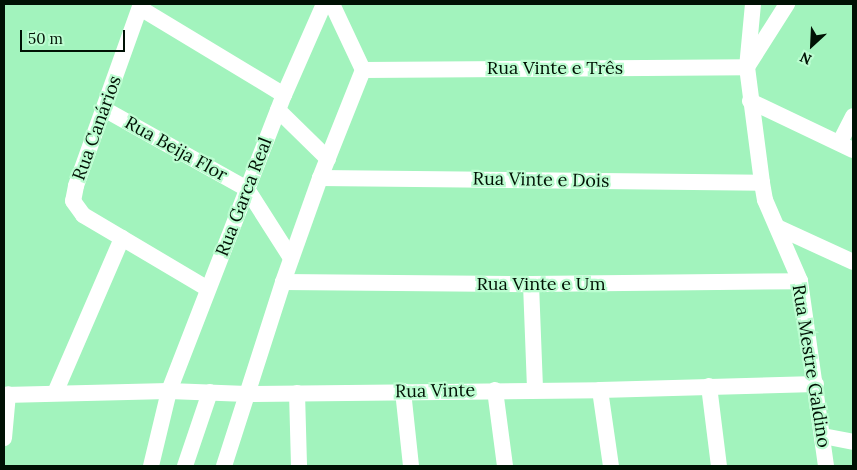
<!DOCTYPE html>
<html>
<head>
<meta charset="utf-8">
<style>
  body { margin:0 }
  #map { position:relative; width:857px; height:470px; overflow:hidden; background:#a2f3bd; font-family:Lora,serif }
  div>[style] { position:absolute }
  .minor>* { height:16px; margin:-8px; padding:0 8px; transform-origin:8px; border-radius:8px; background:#fff }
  span { translate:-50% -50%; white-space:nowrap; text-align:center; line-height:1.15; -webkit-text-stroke:4.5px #bcfdd1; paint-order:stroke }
  .street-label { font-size:18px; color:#001104 }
  .frame { position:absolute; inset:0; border:5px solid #001104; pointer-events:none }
  .north { position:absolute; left:787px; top:20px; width:50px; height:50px; -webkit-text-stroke:4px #bcfdd1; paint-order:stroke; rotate:205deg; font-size:14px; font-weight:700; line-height:20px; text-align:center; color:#001104 }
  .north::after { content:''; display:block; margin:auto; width:18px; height:22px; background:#001104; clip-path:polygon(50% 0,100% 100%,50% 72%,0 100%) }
  .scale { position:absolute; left:20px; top:30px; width:105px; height:22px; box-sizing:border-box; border:2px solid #001104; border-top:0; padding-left:6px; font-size:15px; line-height:18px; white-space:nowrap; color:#001104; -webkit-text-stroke:4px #bcfdd1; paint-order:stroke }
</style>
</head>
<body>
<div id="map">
  <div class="minor">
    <i style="left:141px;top:4px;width:193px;rotate:109.7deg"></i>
    <i style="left:76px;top:186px;width:15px;rotate:101deg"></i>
    <i style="left:73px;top:201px;width:17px;rotate:54deg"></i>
    <i style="left:83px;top:215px;width:145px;rotate:30.6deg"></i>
    <i style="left:332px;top:4px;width:73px;rotate:64.8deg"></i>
    <i style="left:753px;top:4px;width:63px;rotate:95.4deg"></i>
    <i style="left:747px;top:67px;width:117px;rotate:82.6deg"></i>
    <i style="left:762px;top:183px;width:17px;rotate:80deg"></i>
    <i style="left:765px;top:200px;width:88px;rotate:66.6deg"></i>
    <i style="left:800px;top:281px;width:187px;rotate:82deg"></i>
    <i style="left:140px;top:8px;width:168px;rotate:31.1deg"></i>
    <i style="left:363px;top:70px;width:384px;rotate:-0.4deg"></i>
    <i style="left:747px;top:67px;width:75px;rotate:-57.6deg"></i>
    <i style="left:750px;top:101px;width:114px;rotate:25.4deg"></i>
    <i style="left:104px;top:109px;width:164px;rotate:29.2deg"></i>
    <i style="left:247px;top:189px;width:82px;rotate:57.5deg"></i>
    <i style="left:278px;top:110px;width:70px;rotate:44.4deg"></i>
    <i style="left:840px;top:142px;width:29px;rotate:-63deg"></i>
    <i style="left:320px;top:178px;width:442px;rotate:0.6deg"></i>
    <i style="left:777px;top:227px;width:84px;rotate:24.7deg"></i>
    <i style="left:283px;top:282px;width:248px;rotate:0.5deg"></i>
    <i style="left:531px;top:284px;width:269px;rotate:-0.6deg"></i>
    <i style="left:531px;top:284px;width:106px;rotate:87.8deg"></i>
    <i style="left:709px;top:386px;width:81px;rotate:82.9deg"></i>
    <i style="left:495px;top:390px;width:77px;rotate:82.5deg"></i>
    <i style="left:600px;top:390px;width:77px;rotate:81.8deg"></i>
    <i style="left:403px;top:391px;width:75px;rotate:83.9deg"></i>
    <i style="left:55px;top:393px;width:169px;rotate:-66.6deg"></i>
    <i style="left:297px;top:393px;width:73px;rotate:88.4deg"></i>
    <i style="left:4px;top:395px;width:165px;rotate:-1.4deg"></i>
    <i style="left:169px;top:391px;width:78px;rotate:2.2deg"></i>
    <i style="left:247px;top:394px;width:353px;rotate:-0.6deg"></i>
    <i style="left:600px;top:390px;width:216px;rotate:-1.6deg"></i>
    <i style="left:823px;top:436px;width:31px;rotate:11deg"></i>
    <i style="left:4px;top:438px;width:44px;rotate:-84.8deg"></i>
    <i style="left:151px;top:466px;width:77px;rotate:-76.5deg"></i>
    <i style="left:169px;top:391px;width:318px;rotate:-68.8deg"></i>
    <i style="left:284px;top:95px;width:99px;rotate:-66.3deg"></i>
    <i style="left:185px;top:466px;width:78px;rotate:-71.3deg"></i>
    <i style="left:224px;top:466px;width:193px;rotate:-72.2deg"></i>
    <i style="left:283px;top:282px;width:110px;rotate:-70.4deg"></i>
    <i style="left:320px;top:178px;width:116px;rotate:-68.3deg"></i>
  </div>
  <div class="street-label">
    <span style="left:555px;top:68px">Rua Vinte e Três</span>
    <span style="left:97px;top:128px;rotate:-70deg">Rua Canários</span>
    <span style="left:176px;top:149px;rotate:29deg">Rua Beija Flor</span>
    <span style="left:541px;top:180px;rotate:1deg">Rua Vinte e Dois</span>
    <span style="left:244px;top:197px;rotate:-69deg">Rua Garca Real</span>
    <span style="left:541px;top:284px">Rua Vinte e Um</span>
    <span style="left:811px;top:366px;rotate:81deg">Rua Mestre Galdino</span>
    <span style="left:435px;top:391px;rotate:-1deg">Rua Vinte</span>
  </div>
  <div class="frame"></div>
  <div class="north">N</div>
  <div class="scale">50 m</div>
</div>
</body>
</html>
